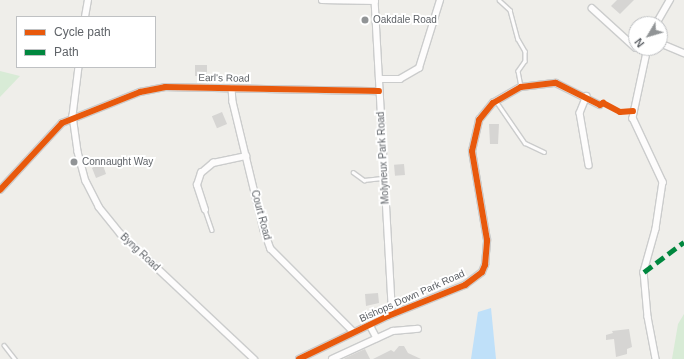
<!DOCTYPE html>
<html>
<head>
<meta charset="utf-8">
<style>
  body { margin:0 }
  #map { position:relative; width:684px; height:359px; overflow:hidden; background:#efeeea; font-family:Arial,sans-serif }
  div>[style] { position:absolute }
  .green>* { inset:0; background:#d8ebd6 }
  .water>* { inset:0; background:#bfe0f9 }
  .building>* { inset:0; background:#d6d5d3; transform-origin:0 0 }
  .roads { filter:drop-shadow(1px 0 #cbcccc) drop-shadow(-1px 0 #cbcccc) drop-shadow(0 1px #cbcccc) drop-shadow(0 -1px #cbcccc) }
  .lane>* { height:2.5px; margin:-1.25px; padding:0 1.25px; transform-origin:1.25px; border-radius:1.25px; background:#fdfcfc }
  .street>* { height:5.5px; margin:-2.75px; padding:0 2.75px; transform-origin:2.75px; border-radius:2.75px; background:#fdfcfc }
  .quiet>* { height:5px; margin-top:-2.5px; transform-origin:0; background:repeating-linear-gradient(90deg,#00873e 0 10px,transparent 0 15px) }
  .cycleway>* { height:6px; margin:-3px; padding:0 3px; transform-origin:3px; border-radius:3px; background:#e8590c }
  .dots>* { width:11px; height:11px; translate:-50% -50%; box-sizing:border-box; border:2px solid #fff; border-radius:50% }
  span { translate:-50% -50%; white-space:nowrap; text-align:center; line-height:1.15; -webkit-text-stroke:4px #fff; paint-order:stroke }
  .poi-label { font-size:10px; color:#5f6368 }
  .left { translate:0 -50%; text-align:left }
  .street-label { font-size:10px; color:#5f6368 }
  .legend { position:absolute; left:16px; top:16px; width:140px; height:52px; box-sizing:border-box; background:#fff; border:1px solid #bfc1c3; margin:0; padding:5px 7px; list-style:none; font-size:12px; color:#5f6368 }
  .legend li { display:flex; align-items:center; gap:8px; height:20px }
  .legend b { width:20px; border:1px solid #bfc1c3 }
  .north { position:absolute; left:628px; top:16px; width:40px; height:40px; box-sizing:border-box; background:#fff; border:1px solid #bfc1c3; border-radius:50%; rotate:232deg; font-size:11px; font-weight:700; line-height:16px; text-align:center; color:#5f6368 }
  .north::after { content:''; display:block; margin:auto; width:14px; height:18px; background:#919496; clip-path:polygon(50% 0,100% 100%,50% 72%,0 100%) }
</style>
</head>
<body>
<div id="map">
  <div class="green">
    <i style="clip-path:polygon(0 71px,20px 76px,0 97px)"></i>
    <i style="clip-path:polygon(684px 314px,684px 359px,672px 359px,678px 324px)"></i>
  </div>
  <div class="water">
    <i style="clip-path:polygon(491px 308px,496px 359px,471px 359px,478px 312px)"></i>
  </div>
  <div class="building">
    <i style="clip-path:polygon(617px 0,634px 0,620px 14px,611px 6px)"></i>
    <i style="left:195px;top:65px;width:12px;height:11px"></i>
    <i style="left:222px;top:112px;width:13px;height:11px;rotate:67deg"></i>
    <i style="clip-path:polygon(489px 124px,499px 124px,498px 144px,490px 144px)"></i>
    <i style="clip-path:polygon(102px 162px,106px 174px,96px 178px,92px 168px)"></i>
    <i style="left:404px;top:164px;width:11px;height:10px;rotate:85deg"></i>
    <i style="clip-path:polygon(378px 293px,379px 303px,366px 306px,365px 294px)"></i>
    <i style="clip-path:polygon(629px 329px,632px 347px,627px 349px,627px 354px,616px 357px,614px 339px,606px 340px,606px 335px,613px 333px,612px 331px)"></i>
    <i style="clip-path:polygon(399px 346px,404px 346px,408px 353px,421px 359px,373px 359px,391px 350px,394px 352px)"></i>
    <i style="clip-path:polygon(365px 349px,370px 359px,344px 359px,345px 358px)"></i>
  </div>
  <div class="roads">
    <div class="lane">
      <i style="left:499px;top:0;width:15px;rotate:42deg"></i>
      <i style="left:510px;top:10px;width:30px;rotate:75deg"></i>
      <i style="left:518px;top:39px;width:14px;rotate:60deg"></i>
      <i style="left:525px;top:51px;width:10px;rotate:90deg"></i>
      <i style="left:525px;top:61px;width:12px;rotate:125deg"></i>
      <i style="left:518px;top:71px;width:15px;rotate:79deg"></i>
      <i style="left:496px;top:101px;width:51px;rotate:55.4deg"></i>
      <i style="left:525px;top:143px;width:21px;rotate:25deg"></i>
      <i style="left:353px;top:172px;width:14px;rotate:36deg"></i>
      <i style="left:364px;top:180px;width:20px;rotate:-6deg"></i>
      <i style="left:205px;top:210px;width:21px;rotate:71deg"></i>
      <i style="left:4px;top:345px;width:18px;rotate:52deg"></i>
    </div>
    <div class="street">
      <i style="left:322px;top:0;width:53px;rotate:1.1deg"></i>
      <i style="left:375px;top:0;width:307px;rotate:86.8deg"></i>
      <i style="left:392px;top:307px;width:10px;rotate:114deg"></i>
      <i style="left:592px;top:8px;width:59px;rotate:42.3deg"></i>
      <i style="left:85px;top:17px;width:17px;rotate:-80deg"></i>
      <i style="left:656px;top:24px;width:28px;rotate:-60deg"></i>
      <i style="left:660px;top:43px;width:26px;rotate:23deg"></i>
      <i style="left:648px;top:48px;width:72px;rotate:102.1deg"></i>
      <i style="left:633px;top:118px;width:71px;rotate:64.9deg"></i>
      <i style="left:663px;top:182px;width:48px;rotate:98.5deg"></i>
      <i style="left:656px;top:229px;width:45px;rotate:105.6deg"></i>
      <i style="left:644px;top:272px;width:45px;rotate:84.9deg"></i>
      <i style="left:648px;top:317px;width:43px;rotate:79.2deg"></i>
      <i style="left:79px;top:67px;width:49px;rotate:97deg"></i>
      <i style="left:73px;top:116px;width:36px;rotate:82deg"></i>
      <i style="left:78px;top:152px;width:30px;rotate:75deg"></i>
      <i style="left:86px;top:181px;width:29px;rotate:63deg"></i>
      <i style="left:99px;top:207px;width:35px;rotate:51deg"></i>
      <i style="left:121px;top:234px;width:183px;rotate:43.2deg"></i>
      <i style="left:379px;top:79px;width:21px"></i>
      <i style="left:400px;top:79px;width:22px;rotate:-30deg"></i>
      <i style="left:419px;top:68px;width:71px;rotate:-72.8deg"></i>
      <i style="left:232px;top:88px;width:14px;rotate:86deg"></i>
      <i style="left:233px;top:102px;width:132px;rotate:76.4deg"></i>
      <i style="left:264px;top:230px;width:20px;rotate:70deg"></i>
      <i style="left:271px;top:249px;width:117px;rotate:45deg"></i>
      <i style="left:587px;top:96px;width:18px;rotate:112deg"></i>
      <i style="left:580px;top:113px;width:53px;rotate:80.2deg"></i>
      <i style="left:0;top:190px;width:91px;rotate:-47.2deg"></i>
      <i style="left:62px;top:123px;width:84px;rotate:-21.7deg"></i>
      <i style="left:140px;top:92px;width:25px;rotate:-11deg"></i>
      <i style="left:165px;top:87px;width:214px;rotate:1.1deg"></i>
      <i style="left:205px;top:210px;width:26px;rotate:-108deg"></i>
      <i style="left:197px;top:185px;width:13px;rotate:-72deg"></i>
      <i style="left:201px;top:173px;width:16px;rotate:-40deg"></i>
      <i style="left:213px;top:163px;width:34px;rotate:-12deg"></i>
      <i style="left:370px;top:325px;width:15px;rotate:62deg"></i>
      <i style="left:299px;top:359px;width:99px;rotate:-25.8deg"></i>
      <i style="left:388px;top:316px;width:83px;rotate:-21.9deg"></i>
      <i style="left:465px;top:285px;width:21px;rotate:-37deg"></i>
      <i style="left:482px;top:272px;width:8px;rotate:-67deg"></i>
      <i style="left:485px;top:265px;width:25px;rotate:-85deg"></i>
      <i style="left:487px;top:240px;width:90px;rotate:-99.6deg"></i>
      <i style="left:472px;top:151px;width:32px;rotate:-77deg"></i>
      <i style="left:479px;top:120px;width:22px;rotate:-51deg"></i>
      <i style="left:493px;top:103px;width:32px;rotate:-30deg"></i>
      <i style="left:521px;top:87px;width:35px;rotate:-7deg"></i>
      <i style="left:556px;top:83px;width:49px;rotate:26.6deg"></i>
      <i style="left:332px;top:359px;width:67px;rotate:-24.7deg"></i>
      <i style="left:393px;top:331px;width:25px;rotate:-5deg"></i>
    </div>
  </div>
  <div class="quiet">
    <i style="left:644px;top:272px;width:50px;rotate:-36.9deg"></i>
  </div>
  <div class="cycleway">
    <i style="left:0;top:190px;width:91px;rotate:-47.2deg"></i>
    <i style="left:62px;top:123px;width:84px;rotate:-21.7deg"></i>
    <i style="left:140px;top:92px;width:25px;rotate:-11deg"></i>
    <i style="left:165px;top:87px;width:214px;rotate:1.1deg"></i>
    <i style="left:299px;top:359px;width:99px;rotate:-25.8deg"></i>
    <i style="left:388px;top:316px;width:83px;rotate:-21.9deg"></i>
    <i style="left:465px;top:285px;width:21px;rotate:-37deg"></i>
    <i style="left:482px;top:272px;width:8px;rotate:-67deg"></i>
    <i style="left:485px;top:265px;width:25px;rotate:-85deg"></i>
    <i style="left:487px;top:240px;width:90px;rotate:-99.6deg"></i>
    <i style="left:472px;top:151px;width:32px;rotate:-77deg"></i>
    <i style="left:479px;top:120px;width:22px;rotate:-51deg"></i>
    <i style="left:493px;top:103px;width:32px;rotate:-30deg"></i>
    <i style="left:521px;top:87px;width:35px;rotate:-7deg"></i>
    <i style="left:556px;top:83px;width:49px;rotate:26.6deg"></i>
    <i style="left:600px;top:105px;width:4px;rotate:-34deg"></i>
    <i style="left:603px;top:103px;width:19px;rotate:28deg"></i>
    <i style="left:620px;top:112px;width:13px;rotate:-4deg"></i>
  </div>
  <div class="dots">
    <i style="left:365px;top:20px;background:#919496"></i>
    <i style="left:74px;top:162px;background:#919496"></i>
  </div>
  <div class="poi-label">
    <span class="left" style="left:373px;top:20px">Oakdale Road</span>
    <span class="left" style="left:82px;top:162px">Connaught Way</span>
  </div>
  <div class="street-label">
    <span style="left:224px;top:78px;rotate:1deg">Earl's Road</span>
    <span style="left:383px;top:158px;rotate:-93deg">Molyneux Park Road</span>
    <span style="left:261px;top:215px;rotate:75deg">Court Road</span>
    <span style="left:140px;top:252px;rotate:43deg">Byng Road</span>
    <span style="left:412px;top:296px;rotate:-24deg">Bishops Down Park Road</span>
  </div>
  <ul class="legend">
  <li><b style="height:5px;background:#e8590c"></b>Cycle path</li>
  <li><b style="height:5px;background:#00873e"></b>Path</li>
  </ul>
  <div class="north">N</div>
</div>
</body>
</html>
